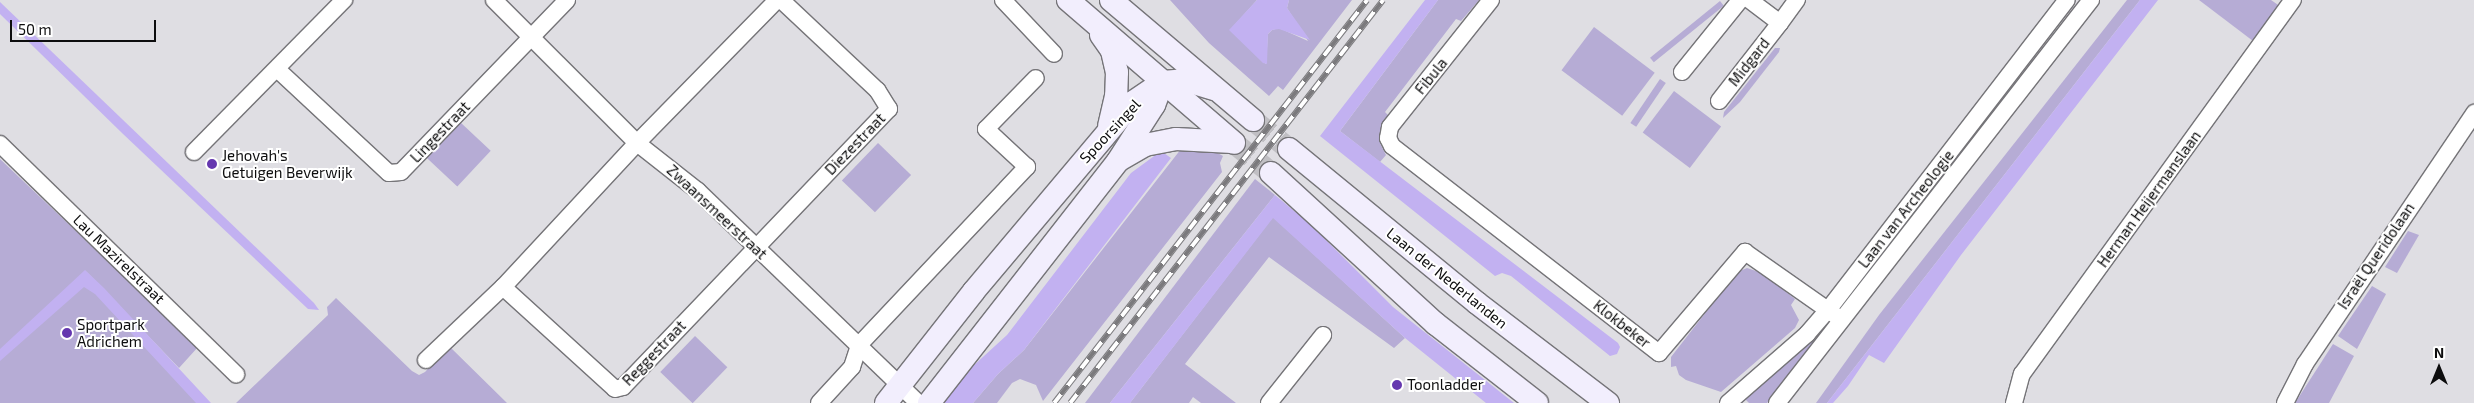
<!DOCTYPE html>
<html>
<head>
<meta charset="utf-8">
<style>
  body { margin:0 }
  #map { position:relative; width:2474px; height:403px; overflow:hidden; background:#dfdee3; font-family:"Exo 2",sans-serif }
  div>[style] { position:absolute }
  .green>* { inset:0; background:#b6acd5; transform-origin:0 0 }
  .water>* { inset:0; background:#c2b1f1 }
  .secondary-tunnel>* { height:22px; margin-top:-11px; transform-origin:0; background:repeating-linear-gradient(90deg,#c0bfc3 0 22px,transparent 0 33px) }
  .roads { filter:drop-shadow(1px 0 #757478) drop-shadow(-1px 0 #757478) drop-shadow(0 1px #757478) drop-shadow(0 -1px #757478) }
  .street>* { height:16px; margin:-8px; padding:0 8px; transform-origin:8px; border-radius:8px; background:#fff }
  .secondary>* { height:22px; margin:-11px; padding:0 11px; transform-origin:11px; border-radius:11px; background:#f2eefd }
  .rail>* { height:5.5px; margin-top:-2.75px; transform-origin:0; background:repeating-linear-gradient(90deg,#fff 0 11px,#7b7a7d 0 22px); box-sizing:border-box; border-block:1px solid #7b7a7d }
  .dots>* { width:14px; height:14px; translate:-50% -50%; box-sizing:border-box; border:2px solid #fff; border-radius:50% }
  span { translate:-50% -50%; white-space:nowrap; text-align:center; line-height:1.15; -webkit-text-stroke:4px #fff; paint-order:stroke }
  .street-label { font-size:15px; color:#0d0d0e }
  .poi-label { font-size:15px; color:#0d0d0e }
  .left { translate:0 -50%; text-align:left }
  .north { position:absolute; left:2414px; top:343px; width:50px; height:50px; -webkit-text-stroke:4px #fff; paint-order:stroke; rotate:0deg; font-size:14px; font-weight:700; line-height:20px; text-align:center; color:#0d0d0e }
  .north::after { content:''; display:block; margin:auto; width:18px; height:22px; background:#0d0d0e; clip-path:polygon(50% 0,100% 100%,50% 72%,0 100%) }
  .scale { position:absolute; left:10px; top:20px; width:146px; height:22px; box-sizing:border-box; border:2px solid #0d0d0e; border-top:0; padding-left:6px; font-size:15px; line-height:18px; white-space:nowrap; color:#0d0d0e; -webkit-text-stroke:4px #fff; paint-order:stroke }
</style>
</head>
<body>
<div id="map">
  <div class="green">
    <i style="clip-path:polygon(1170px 0,1257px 0,1230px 30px,1266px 64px,1268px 34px,1272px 30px,1279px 28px,1308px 41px,1287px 8px,1289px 0,1352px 0,1283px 90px,1278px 86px,1269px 96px,1209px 43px)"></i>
    <i style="clip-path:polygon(1438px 0,1479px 0,1461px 21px,1456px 19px,1385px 112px,1390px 117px,1381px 125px,1380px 143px,1386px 155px,1380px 162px,1340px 131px)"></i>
    <i style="clip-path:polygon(2127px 0,2140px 0,1827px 403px,1816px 403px,1879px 315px)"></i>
    <i style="clip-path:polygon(2199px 0,2271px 0,2284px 9px,2257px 44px)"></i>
    <i style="left:1720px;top:1px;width:6px;height:90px;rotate:51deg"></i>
    <i style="left:1594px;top:27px;width:76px;height:54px;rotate:37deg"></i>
    <i style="clip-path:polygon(1775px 48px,1780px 48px,1779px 52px,1740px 102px,1723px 118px,1724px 112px)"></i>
    <i style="left:1660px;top:79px;width:7px;height:53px;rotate:34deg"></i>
    <i style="left:1674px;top:91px;width:59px;height:52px;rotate:37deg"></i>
    <i style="left:460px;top:122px;width:42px;height:49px;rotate:43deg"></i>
    <i style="left:878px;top:143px;width:46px;height:52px;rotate:44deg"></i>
    <i style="clip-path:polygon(1181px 149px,1212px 150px,1223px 156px,1220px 163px,1222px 172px,1043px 401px,1036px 385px,1020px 379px,1012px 383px,997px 403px,973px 403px,998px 374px,1024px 350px)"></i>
    <i style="clip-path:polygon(0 159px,198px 347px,179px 368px,85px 270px,203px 403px,0 403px)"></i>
    <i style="clip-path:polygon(1255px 179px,1275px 195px,1110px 403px,1085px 403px)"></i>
    <i style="clip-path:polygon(1273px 217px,1405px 338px,1394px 348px,1269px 257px,1185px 364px,1236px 403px,1201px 403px,1193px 397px,1189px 403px,1130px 403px)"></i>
    <i style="clip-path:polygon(2408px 231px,2419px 235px,2397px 273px,2385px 267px)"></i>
    <i style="clip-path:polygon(1747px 268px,1762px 273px,1795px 299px,1791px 305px,1799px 320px,1795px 328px,1721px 392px,1686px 380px,1679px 375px,1676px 366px,1671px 367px,1671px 357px,1728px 284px,1740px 271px)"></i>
    <i style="clip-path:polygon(2372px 286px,2386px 294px,2357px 349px,2338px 336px)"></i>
    <i style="clip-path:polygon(336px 298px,412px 371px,419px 375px,425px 372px,449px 346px,507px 403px,236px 403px,328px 315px,327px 307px)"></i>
    <i style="left:695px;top:336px;width:45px;height:50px;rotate:44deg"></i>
    <i style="clip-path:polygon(1812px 339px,1816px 342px,1767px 403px,1749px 403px,1743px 397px)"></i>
    <i style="clip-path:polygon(2333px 344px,2354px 356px,2329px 403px,2295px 403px)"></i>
  </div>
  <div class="water">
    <i style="clip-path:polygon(1257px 0,1289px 0,1287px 8px,1310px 40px,1279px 29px,1272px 30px,1268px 34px,1267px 64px,1263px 63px,1229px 30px)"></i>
    <i style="clip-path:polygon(1425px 0,1438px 0,1340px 131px,1618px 343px,1620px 347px,1617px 354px,1610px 356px,1511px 276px,1502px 273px,1495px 276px,1320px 136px)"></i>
    <i style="clip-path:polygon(2140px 0,2158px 0,1961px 255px,1884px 363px,1869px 355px,1848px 386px,1833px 403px,1827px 403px)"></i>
    <i style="clip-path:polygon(0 2px,314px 303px,319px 310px,308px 309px,122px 133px,0 14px)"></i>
    <i style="clip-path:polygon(1161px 151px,1171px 158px,1024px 350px,998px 374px,973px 403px,945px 403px,944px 399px,961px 377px,1007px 335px,1131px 173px)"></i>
    <i style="clip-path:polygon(1275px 195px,1311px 225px,1393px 307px,1514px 403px,1486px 403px,1405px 338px,1273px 218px,1130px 403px,1110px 403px)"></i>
    <i style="clip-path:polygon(85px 270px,104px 288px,211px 403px,196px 403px,95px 294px,84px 287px,0 361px,0 349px)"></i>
  </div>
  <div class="secondary-tunnel">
    <i style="left:1253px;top:120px;width:46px;rotate:38.9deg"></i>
    <i style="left:1234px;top:143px;width:48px;rotate:39deg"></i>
  </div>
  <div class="roads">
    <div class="street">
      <i style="left:494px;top:0;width:202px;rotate:45deg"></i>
      <i style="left:637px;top:143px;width:78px;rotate:38.2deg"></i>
      <i style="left:698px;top:191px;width:306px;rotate:43.9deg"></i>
      <i style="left:777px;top:0;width:200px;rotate:134.4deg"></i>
      <i style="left:637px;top:143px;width:197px;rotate:132.9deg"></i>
      <i style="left:503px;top:287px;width:151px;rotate:42.3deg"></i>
      <i style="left:615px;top:389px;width:8px;rotate:-14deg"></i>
      <i style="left:623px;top:387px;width:385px;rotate:-46.3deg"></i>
      <i style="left:889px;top:109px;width:22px;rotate:-122deg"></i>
      <i style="left:877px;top:90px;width:132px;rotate:-136.8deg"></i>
      <i style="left:1003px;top:0;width:74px;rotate:46.6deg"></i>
      <i style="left:1491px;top:0;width:162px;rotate:128.5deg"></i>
      <i style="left:1390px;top:127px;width:11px;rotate:100deg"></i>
      <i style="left:1388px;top:138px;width:9px;rotate:63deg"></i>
      <i style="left:1392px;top:146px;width:338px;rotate:37.8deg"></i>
      <i style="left:1659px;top:353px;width:133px;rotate:-49.6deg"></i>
      <i style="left:1745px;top:252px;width:118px;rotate:35deg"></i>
      <i style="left:1780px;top:23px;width:29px;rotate:-54deg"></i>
      <i style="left:278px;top:70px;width:151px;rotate:42.9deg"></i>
      <i style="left:389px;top:173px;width:12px;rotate:-5deg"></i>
      <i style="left:401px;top:172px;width:239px;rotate:-46deg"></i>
      <i style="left:1682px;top:72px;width:92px;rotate:-51.1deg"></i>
      <i style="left:1719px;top:101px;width:99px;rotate:-52deg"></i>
      <i style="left:1780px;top:23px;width:38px;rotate:-143deg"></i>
      <i style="left:0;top:144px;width:330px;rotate:44.3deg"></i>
      <i style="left:194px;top:152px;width:214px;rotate:-45.4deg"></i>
      <i style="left:426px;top:360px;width:106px;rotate:-43.5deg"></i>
      <i style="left:819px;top:403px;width:49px;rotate:-47.5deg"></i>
      <i style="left:852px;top:367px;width:23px;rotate:-72deg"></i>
      <i style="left:859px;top:345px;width:245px;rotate:-46.7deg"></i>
      <i style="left:1027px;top:167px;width:56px;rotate:-137.2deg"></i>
      <i style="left:986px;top:129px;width:71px;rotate:-45.6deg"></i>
      <i style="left:1269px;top:403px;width:87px;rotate:-51.5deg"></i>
      <i style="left:1728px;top:403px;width:105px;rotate:-41.1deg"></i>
      <i style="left:1807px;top:334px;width:32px;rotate:-49deg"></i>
      <i style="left:1828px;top:310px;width:391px;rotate:-52.4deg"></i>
      <i style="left:1777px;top:403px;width:511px;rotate:-52.08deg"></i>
      <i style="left:2014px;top:403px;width:30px;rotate:-75deg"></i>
      <i style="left:2022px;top:374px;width:462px;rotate:-54.1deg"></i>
      <i style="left:2285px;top:403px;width:44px;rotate:-62.9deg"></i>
      <i style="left:2305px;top:364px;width:303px;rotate:-56deg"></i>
    </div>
    <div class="secondary">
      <i style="left:1068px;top:0;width:219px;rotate:40.7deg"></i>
      <i style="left:1111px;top:0;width:186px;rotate:40.2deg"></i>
      <i style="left:1101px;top:35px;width:19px;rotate:55deg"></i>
      <i style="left:1112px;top:51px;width:22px;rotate:77deg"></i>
      <i style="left:1117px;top:72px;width:24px;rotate:92deg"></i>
      <i style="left:1116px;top:96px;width:31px;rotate:103deg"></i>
      <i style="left:1289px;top:149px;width:243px;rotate:39.3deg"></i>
      <i style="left:1477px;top:303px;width:165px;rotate:37.4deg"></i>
      <i style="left:1121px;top:159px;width:28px;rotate:-30deg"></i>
      <i style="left:1145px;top:145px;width:32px;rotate:-11deg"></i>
      <i style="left:1176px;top:139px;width:56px;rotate:3.1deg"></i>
      <i style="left:1271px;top:173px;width:224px;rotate:42.5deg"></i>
      <i style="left:1436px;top:324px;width:128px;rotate:38deg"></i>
      <i style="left:886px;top:403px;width:142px;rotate:-51.8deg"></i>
      <i style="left:974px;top:291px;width:247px;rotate:-49.9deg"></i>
      <i style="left:1133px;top:102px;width:36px;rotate:-34deg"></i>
      <i style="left:1163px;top:82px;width:21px;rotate:-5deg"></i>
      <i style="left:1184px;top:80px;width:31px;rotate:17deg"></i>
      <i style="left:929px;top:403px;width:307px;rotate:-52deg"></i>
      <i style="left:1118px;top:161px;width:67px;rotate:-57.3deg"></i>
      <i style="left:1154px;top:105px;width:25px;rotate:-69deg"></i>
    </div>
  </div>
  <div class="rail">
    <i style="left:1054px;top:403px;width:510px;rotate:-52.16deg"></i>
    <i style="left:1070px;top:403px;width:510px;rotate:-52.16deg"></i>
  </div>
  <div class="dots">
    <i style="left:212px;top:164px;background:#6537af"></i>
    <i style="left:67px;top:333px;background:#6537af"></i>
    <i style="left:1397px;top:385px;background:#6537af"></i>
  </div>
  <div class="street-label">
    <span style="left:1749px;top:62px;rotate:-52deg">Midgard</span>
    <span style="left:1431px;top:76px;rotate:-51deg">Fibula</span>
    <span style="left:1110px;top:131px;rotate:-47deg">Spoorsingel</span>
    <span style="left:440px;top:132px;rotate:-46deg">Lingestraat</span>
    <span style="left:855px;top:144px;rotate:-46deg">Diezestraat</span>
    <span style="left:2149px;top:199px;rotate:-54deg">Herman Heijermanslaan</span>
    <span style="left:1906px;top:209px;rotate:-52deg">Laan van Archeologie</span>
    <span style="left:717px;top:212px;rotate:43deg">Zwaansmeerstraat</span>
    <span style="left:2376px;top:256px;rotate:-56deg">Israël Queridolaan</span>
    <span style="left:119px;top:259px;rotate:44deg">Lau Mazirelstraat</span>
    <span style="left:1447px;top:278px;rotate:39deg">Laan der Nederlanden</span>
    <span style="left:1622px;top:324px;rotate:38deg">Klokbeker</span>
    <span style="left:654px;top:353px;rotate:-46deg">Reggestraat</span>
  </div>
  <div class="poi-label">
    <span class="left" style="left:222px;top:164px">Jehovah's<br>Getuigen Beverwijk</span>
    <span class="left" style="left:77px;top:333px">Sportpark<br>Adrichem</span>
    <span class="left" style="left:1407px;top:385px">Toonladder</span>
  </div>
  <div class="north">N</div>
  <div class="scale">50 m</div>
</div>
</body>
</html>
